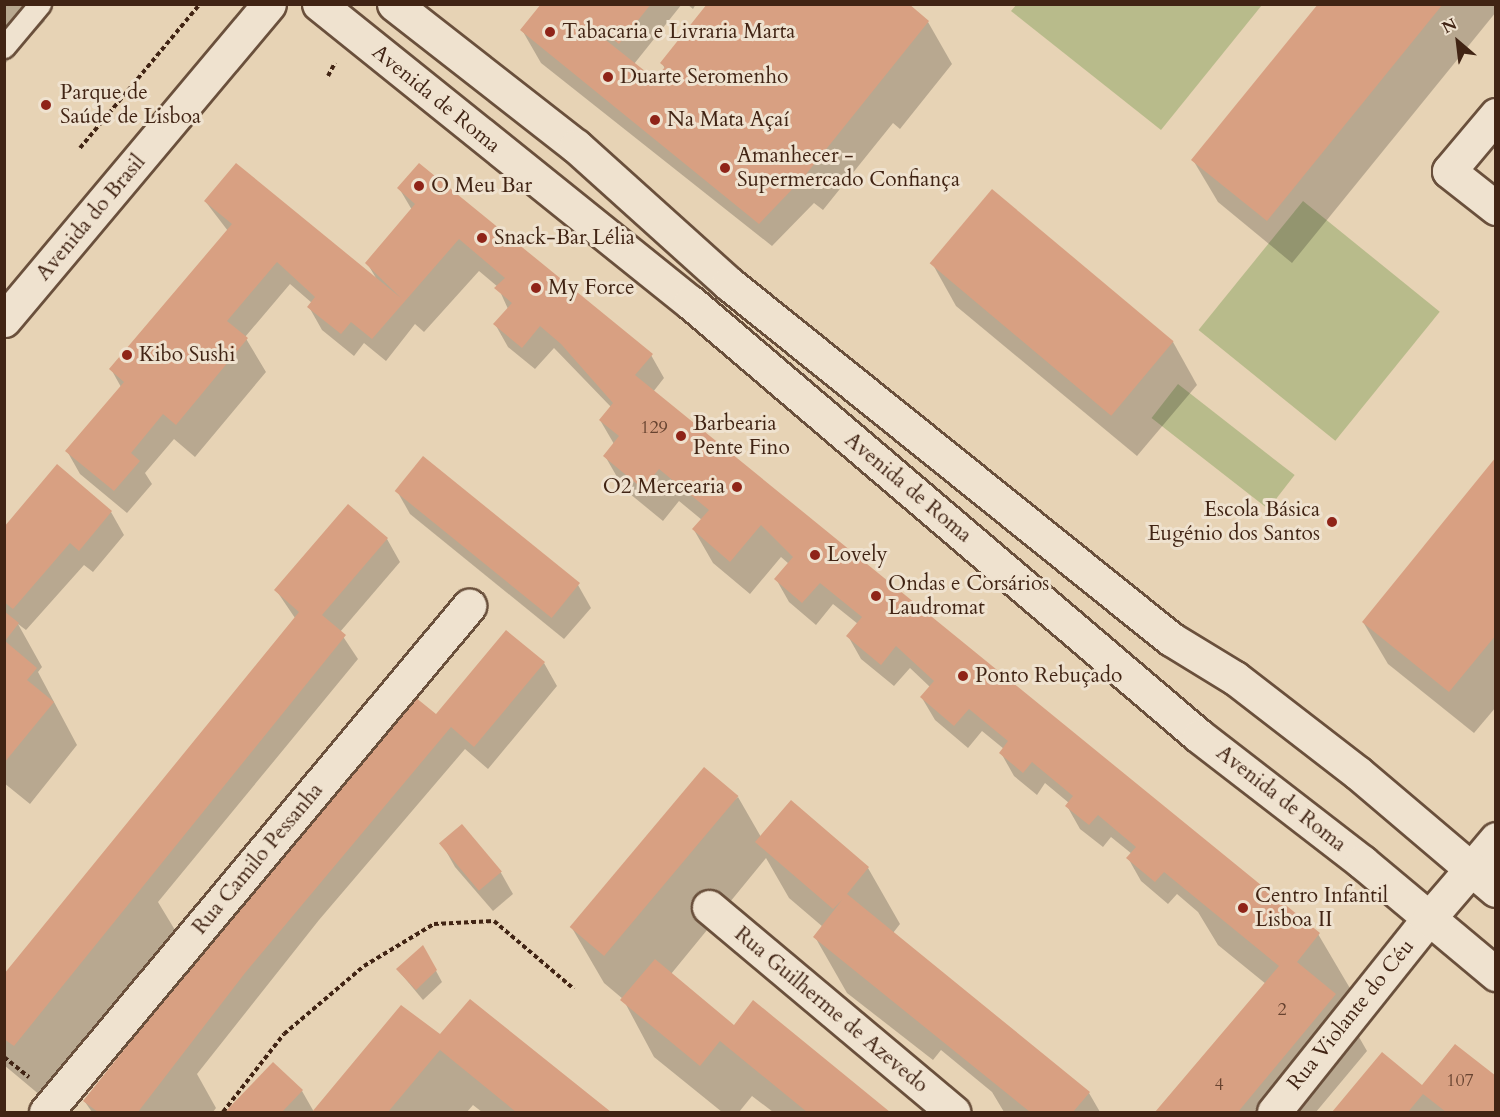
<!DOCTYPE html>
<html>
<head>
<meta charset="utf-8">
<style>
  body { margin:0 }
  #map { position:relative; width:1500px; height:1117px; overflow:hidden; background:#e7d3b5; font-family:Cardo,serif }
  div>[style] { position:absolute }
  .green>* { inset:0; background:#b8bb8b; transform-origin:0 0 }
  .shadow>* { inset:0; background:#0003 }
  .building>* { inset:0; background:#d8a082; transform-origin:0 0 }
  .path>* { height:4px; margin-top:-2px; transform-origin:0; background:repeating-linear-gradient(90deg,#412414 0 4.5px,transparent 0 7.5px) }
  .roads { filter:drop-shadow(2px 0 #6a503c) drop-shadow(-2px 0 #6a503c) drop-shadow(0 2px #6a503c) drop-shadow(0 -2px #6a503c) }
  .service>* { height:21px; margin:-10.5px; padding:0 10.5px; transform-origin:10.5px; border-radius:10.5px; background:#efe2cf }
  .minor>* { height:33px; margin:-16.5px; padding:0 16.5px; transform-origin:16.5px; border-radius:16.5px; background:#efe2cf }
  .secondary>* { height:33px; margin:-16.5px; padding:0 16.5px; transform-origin:16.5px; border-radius:16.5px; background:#efe2cf }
  .dots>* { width:16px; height:16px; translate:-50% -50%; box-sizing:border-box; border:3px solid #efe2cf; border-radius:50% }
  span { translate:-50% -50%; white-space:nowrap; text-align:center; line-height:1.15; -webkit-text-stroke:6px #efe2cf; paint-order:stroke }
  .number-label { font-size:18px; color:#674330 }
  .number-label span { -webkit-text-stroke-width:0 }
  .poi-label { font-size:21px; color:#412414 }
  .left { translate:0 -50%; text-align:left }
  .right { translate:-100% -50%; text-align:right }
  .street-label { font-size:21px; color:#412414 }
  .frame { position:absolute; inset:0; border:6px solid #412414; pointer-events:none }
  .north { position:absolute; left:1428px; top:12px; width:60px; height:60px; -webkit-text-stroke:4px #efe2cf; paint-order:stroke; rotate:332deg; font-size:16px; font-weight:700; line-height:24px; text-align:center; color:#412414 }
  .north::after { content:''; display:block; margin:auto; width:21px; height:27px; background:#412414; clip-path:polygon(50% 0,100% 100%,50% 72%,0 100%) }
</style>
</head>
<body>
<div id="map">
  <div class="green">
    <i style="clip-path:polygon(1017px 4px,1262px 4px,1262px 5px,1161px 130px,1011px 11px)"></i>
    <i style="left:1303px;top:201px;width:176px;height:166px;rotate:39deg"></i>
    <i style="left:1178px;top:384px;width:148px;height:43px;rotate:38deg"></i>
  </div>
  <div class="shadow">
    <i style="clip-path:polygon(4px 4px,53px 4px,42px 17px,45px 21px,4px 65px)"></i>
    <i style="clip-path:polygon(569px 4px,682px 4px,634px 64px,654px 80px,665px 69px,662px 63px,928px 22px,952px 64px,900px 129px,893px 123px,823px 210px,814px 203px,772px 246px,541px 63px,522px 30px)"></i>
    <i style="clip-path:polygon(687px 4px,696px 4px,693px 9px)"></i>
    <i style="clip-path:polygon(1320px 4px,1496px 4px,1496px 12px,1292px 263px,1218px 202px,1193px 160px)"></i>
    <i style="clip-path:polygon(399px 188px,651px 355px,664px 378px,653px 392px,1318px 934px,1351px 990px,1340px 1004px,1367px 1051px,1316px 1112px,1159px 1112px,1266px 984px,1218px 945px,1198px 912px,1177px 894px,1168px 904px,1141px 881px,1128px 858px,1132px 854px,1111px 837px,1103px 847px,1080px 829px,1067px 806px,1069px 803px,1045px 783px,1037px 795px,1014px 776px,1001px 753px,1004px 749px,982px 731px,968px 748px,935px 720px,922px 698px,930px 687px,910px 668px,894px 686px,861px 659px,848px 636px,858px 624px,833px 604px,816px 625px,789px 602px,776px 579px,789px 564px,781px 557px,750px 594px,713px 563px,694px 530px,702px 520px,679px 501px,663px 521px,624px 489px,605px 456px,614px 444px,600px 420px,611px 407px,554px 348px,535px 369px,508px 347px,495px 324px,508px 309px,498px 287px,479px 271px,424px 332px,415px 324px,386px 361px,364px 343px,354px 356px,322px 330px,309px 307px,312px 303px,290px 284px,245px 337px,266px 372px,195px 457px,174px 439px,145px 473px,152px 484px,127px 513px,80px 474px,67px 451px,121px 387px,111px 369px,228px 231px,205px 201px,376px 278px,367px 263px,412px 210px)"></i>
    <i style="clip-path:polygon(932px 263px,1173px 342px,1197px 385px,1137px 456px,956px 306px)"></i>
    <i style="clip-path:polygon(1496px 459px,1496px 707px,1474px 733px,1388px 664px,1363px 622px)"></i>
    <i style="clip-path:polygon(57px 467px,111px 512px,124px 535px,93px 572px,84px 565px,26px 630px,18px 624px,42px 667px,38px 672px,77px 745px,30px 804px,4px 783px,4px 528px)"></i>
    <i style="clip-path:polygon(397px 491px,578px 585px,591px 608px,564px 639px,410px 514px)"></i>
    <i style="clip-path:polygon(349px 506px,387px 539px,400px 562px,340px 632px,358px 659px,158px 902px,178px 935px,47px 1101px,4px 1065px,4px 976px,295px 618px,276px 590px)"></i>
    <i style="clip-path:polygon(544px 663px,557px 686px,488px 769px,465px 749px,319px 920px,197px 1074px,216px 1108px,213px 1112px,92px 1112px,85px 1102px,436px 716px)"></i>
    <i style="clip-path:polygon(738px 797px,761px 837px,868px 868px,900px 924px,893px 933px,1089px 1093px,1100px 1112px,1004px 1112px,992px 1092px,941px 1050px,933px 1060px,847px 993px,815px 937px,823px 927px,789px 898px,766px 858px,671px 974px,734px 1027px,753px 1002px,888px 1112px,773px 1112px,752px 1096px,739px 1112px,722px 1112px,654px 1057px,623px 999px,604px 983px,572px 928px)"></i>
    <i style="clip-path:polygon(442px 844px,500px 871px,513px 894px,493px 911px,455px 867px)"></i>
    <i style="clip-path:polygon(429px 958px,442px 982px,423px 1000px,398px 970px)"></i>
    <i style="clip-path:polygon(401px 1007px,440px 1036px,567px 1078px,608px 1112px,482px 1112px,473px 1105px,467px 1112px,228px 1112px,273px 1064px,302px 1091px,314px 1112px)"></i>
    <i style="clip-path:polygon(1382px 1054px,1422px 1087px,1496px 1078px,1496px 1112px,1334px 1112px)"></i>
  </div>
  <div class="building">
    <i style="clip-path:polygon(541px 4px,651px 4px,619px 44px,605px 33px,602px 37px,655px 79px,665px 67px,660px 63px,707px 4px,909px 4px,929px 21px,803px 178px,759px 224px,520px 30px)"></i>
    <i style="clip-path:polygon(1318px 4px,1443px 4px,1267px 221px,1191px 160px)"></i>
    <i style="clip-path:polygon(236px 163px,401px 298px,365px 263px,415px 204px,397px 188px,419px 163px,653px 354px,635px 375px,1320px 933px,1297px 962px,1336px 994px,1238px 1112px,1155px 1112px,1279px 966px,1164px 872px,1155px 882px,1126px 858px,1136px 847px,1098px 815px,1089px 825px,1065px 806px,1073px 796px,1032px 762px,1023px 773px,999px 753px,1008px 741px,969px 709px,954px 726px,920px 697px,934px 681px,896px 646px,881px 665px,846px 636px,862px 617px,820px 583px,802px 603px,774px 579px,793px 557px,761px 525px,730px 562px,692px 529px,709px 510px,659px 469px,643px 489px,603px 456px,619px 436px,599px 420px,613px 403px,561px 344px,540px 326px,522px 348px,493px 324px,512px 303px,494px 288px,505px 278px,459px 239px,372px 339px,351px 322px,341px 334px,307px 307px,315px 297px,277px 262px,227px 321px,248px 338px,176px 425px,163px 414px,131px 453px,140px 461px,114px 491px,65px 451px,124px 382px,109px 369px,232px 224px,204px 201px)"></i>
    <i style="left:992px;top:189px;width:237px;height:97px;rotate:40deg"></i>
    <i style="left:423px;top:456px;width:202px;height:45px;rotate:39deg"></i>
    <i style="clip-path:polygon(1496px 457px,1496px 635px,1449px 692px,1362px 622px)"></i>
    <i style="clip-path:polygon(57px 464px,112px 511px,79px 551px,70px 543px,13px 609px,4px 602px,4px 527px)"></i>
    <i style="clip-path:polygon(348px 504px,388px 538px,322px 615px,346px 635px,14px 1046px,4px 1039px,4px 974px,299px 612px,274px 590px)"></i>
    <i style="clip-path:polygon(4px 611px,19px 623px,5px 641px,37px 668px,27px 680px,54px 702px,4px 763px)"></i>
    <i style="clip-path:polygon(506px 630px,545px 662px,474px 747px,451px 727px,245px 973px,138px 1112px,98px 1112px,83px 1101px,271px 866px,415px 697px,436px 714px)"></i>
    <i style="left:704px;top:767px;width:45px;height:209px;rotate:40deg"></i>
    <i style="clip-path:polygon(791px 800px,869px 867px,847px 894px,1090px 1092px,1073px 1112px,1030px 1112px,813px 937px,842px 900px,833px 909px,755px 842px)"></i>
    <i style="left:462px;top:824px;width:62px;height:30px;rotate:50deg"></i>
    <i style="clip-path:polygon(423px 945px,437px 970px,416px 990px,396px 969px)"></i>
    <i style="clip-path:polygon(655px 959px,734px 1025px,753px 1000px,890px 1112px,807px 1112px,720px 1041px,700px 1066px,620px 1000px)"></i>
    <i style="clip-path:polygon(470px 999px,611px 1112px,516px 1112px,440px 1050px,388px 1112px,312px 1112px,401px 1005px,440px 1034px)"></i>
    <i style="clip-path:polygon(1455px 1044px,1496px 1076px,1496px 1112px,1446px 1112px,1423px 1094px,1408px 1112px,1332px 1112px,1382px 1052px,1422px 1085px)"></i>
    <i style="clip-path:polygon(273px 1062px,303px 1090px,282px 1112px,225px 1112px)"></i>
  </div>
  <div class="path">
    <i style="left:328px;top:76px;width:15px;rotate:-62deg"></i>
    <i style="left:80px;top:148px;width:187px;rotate:-50.2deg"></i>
    <i style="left:4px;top:1057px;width:32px;rotate:39deg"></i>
    <i style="left:223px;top:1112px;width:99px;rotate:-52deg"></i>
    <i style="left:284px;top:1034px;width:105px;rotate:-40.4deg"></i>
    <i style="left:364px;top:966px;width:82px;rotate:-31deg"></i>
    <i style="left:434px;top:924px;width:60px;rotate:-2.9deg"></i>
    <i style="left:494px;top:921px;width:105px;rotate:40.4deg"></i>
  </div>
  <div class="roads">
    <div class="service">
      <i style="left:4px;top:47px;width:56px;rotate:-50.1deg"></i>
    </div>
    <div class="minor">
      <i style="left:1496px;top:115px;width:73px;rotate:130deg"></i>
      <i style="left:1449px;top:171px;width:60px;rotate:38.2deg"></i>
      <i style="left:1471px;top:869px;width:39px;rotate:-50deg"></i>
      <i style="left:709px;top:907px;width:319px;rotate:40deg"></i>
      <i style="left:46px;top:1112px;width:660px;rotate:-50.11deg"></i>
      <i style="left:1274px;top:1112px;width:248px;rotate:-51.4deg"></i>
    </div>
    <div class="secondary">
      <i style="left:319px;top:4px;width:476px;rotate:38.8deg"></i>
      <i style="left:690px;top:302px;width:669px;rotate:40.45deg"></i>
      <i style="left:1199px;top:736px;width:206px;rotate:37.7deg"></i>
      <i style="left:1362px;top:862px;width:175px;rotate:39.9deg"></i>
      <i style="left:394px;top:4px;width:231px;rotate:38deg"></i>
      <i style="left:576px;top:146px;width:205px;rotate:42deg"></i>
      <i style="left:728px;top:283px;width:568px;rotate:38.79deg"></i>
      <i style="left:1171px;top:639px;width:75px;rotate:31.4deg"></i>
      <i style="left:1235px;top:678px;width:155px;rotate:37.7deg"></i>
      <i style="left:1358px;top:773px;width:181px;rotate:40.3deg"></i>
      <i style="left:4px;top:320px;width:412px;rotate:-50deg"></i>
      <i style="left:1429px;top:918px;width:65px;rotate:-49.4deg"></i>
    </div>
  </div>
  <div class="dots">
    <i style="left:550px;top:32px;background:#8f2418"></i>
    <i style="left:608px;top:77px;background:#8f2418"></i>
    <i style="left:46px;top:105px;background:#8f2418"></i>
    <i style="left:655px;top:120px;background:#8f2418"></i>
    <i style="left:725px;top:168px;background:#8f2418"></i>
    <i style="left:419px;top:186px;background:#8f2418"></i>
    <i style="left:482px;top:238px;background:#8f2418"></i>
    <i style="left:536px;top:288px;background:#8f2418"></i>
    <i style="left:127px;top:355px;background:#8f2418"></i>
    <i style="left:681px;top:436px;background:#8f2418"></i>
    <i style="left:737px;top:487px;background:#8f2418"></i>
    <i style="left:1332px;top:522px;background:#8f2418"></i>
    <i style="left:815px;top:555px;background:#8f2418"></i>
    <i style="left:876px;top:596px;background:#8f2418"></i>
    <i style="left:963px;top:676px;background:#8f2418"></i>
    <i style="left:1243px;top:908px;background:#8f2418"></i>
  </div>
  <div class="number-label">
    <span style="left:654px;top:428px">129</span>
    <span style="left:1282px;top:1010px">2</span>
    <span style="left:1460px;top:1081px">107</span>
    <span style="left:1219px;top:1085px">4</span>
  </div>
  <div class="poi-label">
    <span class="left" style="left:562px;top:32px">Tabacaria e Livraria Marta</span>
    <span class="left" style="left:620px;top:77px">Duarte Seromenho</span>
    <span class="left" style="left:60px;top:105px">Parque de<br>Saúde de Lisboa</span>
    <span class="left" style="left:667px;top:120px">Na Mata Açaí</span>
    <span class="left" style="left:737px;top:168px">Amanhecer -<br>Supermercado Confiança</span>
    <span class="left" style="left:431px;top:186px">O Meu Bar</span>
    <span class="left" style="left:494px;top:238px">Snack-Bar Lélia</span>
    <span class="left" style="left:548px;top:288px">My Force</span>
    <span class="left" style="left:139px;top:355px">Kibo Sushi</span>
    <span class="left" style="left:693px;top:436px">Barbearia<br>Pente Fino</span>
    <span class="right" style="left:725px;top:487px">O2 Mercearia</span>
    <span class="right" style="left:1320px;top:522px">Escola Básica<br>Eugénio dos Santos</span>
    <span class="left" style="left:827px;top:555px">Lovely</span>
    <span class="left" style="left:888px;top:596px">Ondas e Corsários<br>Laudromat</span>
    <span class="left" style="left:975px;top:676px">Ponto Rebuçado</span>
    <span class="left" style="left:1255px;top:908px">Centro Infantil<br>Lisboa II</span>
  </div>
  <div class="street-label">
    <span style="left:436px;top:99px;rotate:39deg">Avenida de Roma</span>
    <span style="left:91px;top:218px;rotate:-50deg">Avenida do Brasil</span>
    <span style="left:908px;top:488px;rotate:40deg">Avenida de Roma</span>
    <span style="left:1281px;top:799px;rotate:38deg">Avenida de Roma</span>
    <span style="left:258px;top:859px;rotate:-50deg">Rua Camilo Pessanha</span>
    <span style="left:831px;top:1010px;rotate:40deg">Rua Guilherme de Azevedo</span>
    <span style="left:1351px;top:1015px;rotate:-51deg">Rua Violante do Céu</span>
  </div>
  <div class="frame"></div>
  <div class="north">N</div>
</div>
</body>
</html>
